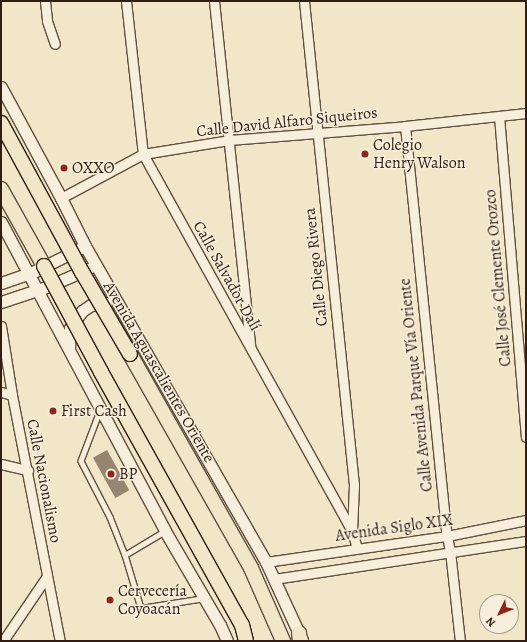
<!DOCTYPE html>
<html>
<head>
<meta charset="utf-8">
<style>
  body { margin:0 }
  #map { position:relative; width:527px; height:642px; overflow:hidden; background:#f2e6c9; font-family:Alegreya,serif }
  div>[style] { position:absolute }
  .building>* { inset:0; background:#948671; transform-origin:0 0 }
  .roads { filter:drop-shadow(1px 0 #60503f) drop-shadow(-1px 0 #60503f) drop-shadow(0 1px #60503f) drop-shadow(0 -1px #60503f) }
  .service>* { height:4.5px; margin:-2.25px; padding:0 2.25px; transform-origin:2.25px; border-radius:2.25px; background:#f7efdc }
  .minor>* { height:9px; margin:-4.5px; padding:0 4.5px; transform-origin:4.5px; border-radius:4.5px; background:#f7efdc }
  .tertiary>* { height:11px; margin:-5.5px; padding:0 5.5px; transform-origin:5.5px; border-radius:5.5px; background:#f7efdc }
  .primary>* { height:14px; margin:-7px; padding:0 7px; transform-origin:7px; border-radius:7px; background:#f2e6c9 }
  .bridges { filter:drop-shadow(1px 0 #2f1e11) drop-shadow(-1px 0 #2f1e11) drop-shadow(0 1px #2f1e11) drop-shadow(0 -1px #2f1e11) }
  .primary-bridge>* { height:14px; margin:-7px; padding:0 7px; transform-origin:7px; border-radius:7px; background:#f2e6c9 }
  .dots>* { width:11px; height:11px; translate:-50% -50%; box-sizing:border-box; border:2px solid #f7efdc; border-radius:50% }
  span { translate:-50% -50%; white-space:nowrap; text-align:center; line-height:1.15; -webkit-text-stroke:3px #f7efdc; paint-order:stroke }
  .street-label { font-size:16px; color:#2f1e11 }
  .poi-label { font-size:16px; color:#2f1e11 }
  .left { translate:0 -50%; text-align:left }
  .frame { position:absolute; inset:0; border:2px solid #2f1e11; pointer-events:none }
  .north { position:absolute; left:479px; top:594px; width:40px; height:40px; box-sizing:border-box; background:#f7efdc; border:1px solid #a79b8b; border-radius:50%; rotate:227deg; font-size:11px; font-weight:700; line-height:16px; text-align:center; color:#2f1e11 }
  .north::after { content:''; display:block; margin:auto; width:14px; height:18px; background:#8f2418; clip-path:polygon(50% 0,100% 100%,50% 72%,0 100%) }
</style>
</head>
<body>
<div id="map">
  <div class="building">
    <i style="left:107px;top:450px;width:46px;height:16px;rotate:61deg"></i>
  </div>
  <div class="roads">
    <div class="service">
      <i style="left:100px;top:411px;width:53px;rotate:110.8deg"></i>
      <i style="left:81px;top:461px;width:63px;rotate:62.6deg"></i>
      <i style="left:110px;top:517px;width:41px;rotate:68.5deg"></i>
      <i style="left:125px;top:555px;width:55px;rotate:73.2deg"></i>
      <i style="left:141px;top:608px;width:64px;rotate:-9deg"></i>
      <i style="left:125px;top:555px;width:47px;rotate:-31deg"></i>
    </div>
    <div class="minor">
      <i style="left:45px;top:1px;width:20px;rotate:84deg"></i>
      <i style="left:47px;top:21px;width:24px;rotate:71deg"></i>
      <i style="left:126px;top:1px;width:154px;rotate:83.7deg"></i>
      <i style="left:143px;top:154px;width:431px;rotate:61deg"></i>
      <i style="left:352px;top:531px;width:18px;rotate:74deg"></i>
      <i style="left:214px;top:1px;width:347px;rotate:84deg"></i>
      <i style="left:304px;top:1px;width:487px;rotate:84.1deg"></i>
      <i style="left:354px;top:485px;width:45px;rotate:92.5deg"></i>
      <i style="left:499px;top:116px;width:322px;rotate:85.2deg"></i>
      <i style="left:405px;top:126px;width:412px;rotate:84.2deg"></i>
      <i style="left:447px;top:536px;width:15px;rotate:79deg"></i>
      <i style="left:450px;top:551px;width:91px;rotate:83.7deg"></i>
      <i style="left:61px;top:198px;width:93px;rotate:-28.2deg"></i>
      <i style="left:143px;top:154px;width:87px;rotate:-9.2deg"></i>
      <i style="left:229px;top:140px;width:177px;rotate:-4.5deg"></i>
      <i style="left:405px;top:126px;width:122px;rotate:-6.1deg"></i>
      <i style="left:1px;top:326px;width:70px;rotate:80.9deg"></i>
      <i style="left:12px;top:395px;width:251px;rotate:79deg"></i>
      <i style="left:1px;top:392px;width:11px;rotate:15deg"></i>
      <i style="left:1px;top:464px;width:28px;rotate:13deg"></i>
      <i style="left:266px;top:562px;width:183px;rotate:-8.2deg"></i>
      <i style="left:447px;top:536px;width:81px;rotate:-11.4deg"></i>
      <i style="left:274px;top:579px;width:255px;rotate:-8.6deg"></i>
      <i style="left:3px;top:641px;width:78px;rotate:-55.9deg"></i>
    </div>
    <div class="tertiary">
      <i style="left:1px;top:87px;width:126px;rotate:61.6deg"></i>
      <i style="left:61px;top:198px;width:54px;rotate:63.4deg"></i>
      <i style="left:85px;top:246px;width:364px;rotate:60.2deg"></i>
      <i style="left:266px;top:562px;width:86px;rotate:65.2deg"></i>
      <i style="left:1px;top:222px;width:350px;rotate:62deg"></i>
      <i style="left:165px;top:531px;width:109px;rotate:59.7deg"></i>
      <i style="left:220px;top:625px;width:17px;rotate:66deg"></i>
      <i style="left:1px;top:283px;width:36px;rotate:-19deg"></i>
      <i style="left:35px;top:271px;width:49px;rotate:-26.6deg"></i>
      <i style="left:1px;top:302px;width:47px;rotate:-18.4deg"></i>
      <i style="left:46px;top:287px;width:46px;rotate:-23.2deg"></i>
      <i style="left:69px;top:349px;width:21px;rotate:-87deg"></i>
      <i style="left:70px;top:328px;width:21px;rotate:-55deg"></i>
      <i style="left:82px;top:311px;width:11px;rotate:-34deg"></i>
      <i style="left:91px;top:305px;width:15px;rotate:-8deg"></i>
    </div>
    <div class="primary">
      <i style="left:1px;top:189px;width:88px;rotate:60.8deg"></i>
      <i style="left:130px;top:354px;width:246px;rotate:60.5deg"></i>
      <i style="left:251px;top:568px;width:80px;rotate:66.3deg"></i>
      <i style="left:299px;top:633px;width:8px;rotate:83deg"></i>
    </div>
  </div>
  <div class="bridges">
    <div class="primary-bridge">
      <i style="left:1px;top:123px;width:170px;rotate:61.5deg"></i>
      <i style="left:82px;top:272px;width:95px;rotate:59.7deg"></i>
      <i style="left:44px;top:266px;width:120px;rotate:61.7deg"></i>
      <i style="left:101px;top:372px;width:290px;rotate:60.9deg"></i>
      <i style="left:242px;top:625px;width:16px;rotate:76deg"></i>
    </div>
  </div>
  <div class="dots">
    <i style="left:365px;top:154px;background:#8f2418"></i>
    <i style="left:64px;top:168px;background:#8f2418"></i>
    <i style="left:53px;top:411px;background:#8f2418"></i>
    <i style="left:111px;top:474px;background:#8f2418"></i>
    <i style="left:110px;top:600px;background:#8f2418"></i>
  </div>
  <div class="street-label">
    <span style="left:287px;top:122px;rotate:-6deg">Calle David Alfaro Siqueiros</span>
    <span style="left:316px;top:267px;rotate:-96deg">Calle Diego Rivera</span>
    <span style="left:227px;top:276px;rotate:61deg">Calle Salvador Dalí</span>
    <span style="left:498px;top:278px;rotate:-95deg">Calle José Clemente Orozco</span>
    <span style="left:159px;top:372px;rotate:60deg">Avenida Aguascalientes Oriente</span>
    <span style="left:416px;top:385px;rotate:-96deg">Calle Avenida Parque Vía Oriente</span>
    <span style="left:44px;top:481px;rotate:79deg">Calle Nacionalismo</span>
    <span style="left:394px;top:528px;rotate:-8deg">Avenida Siglo XIX</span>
  </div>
  <div class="poi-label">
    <span class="left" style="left:373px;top:154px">Colegio<br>Henry Walson</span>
    <span class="left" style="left:72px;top:168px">OXXO</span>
    <span class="left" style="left:61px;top:411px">First Cash</span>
    <span class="left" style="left:119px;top:474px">BP</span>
    <span class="left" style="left:118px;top:600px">Cervecería<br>Coyoacán</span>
  </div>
  <div class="frame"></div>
  <div class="north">N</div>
</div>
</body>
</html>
